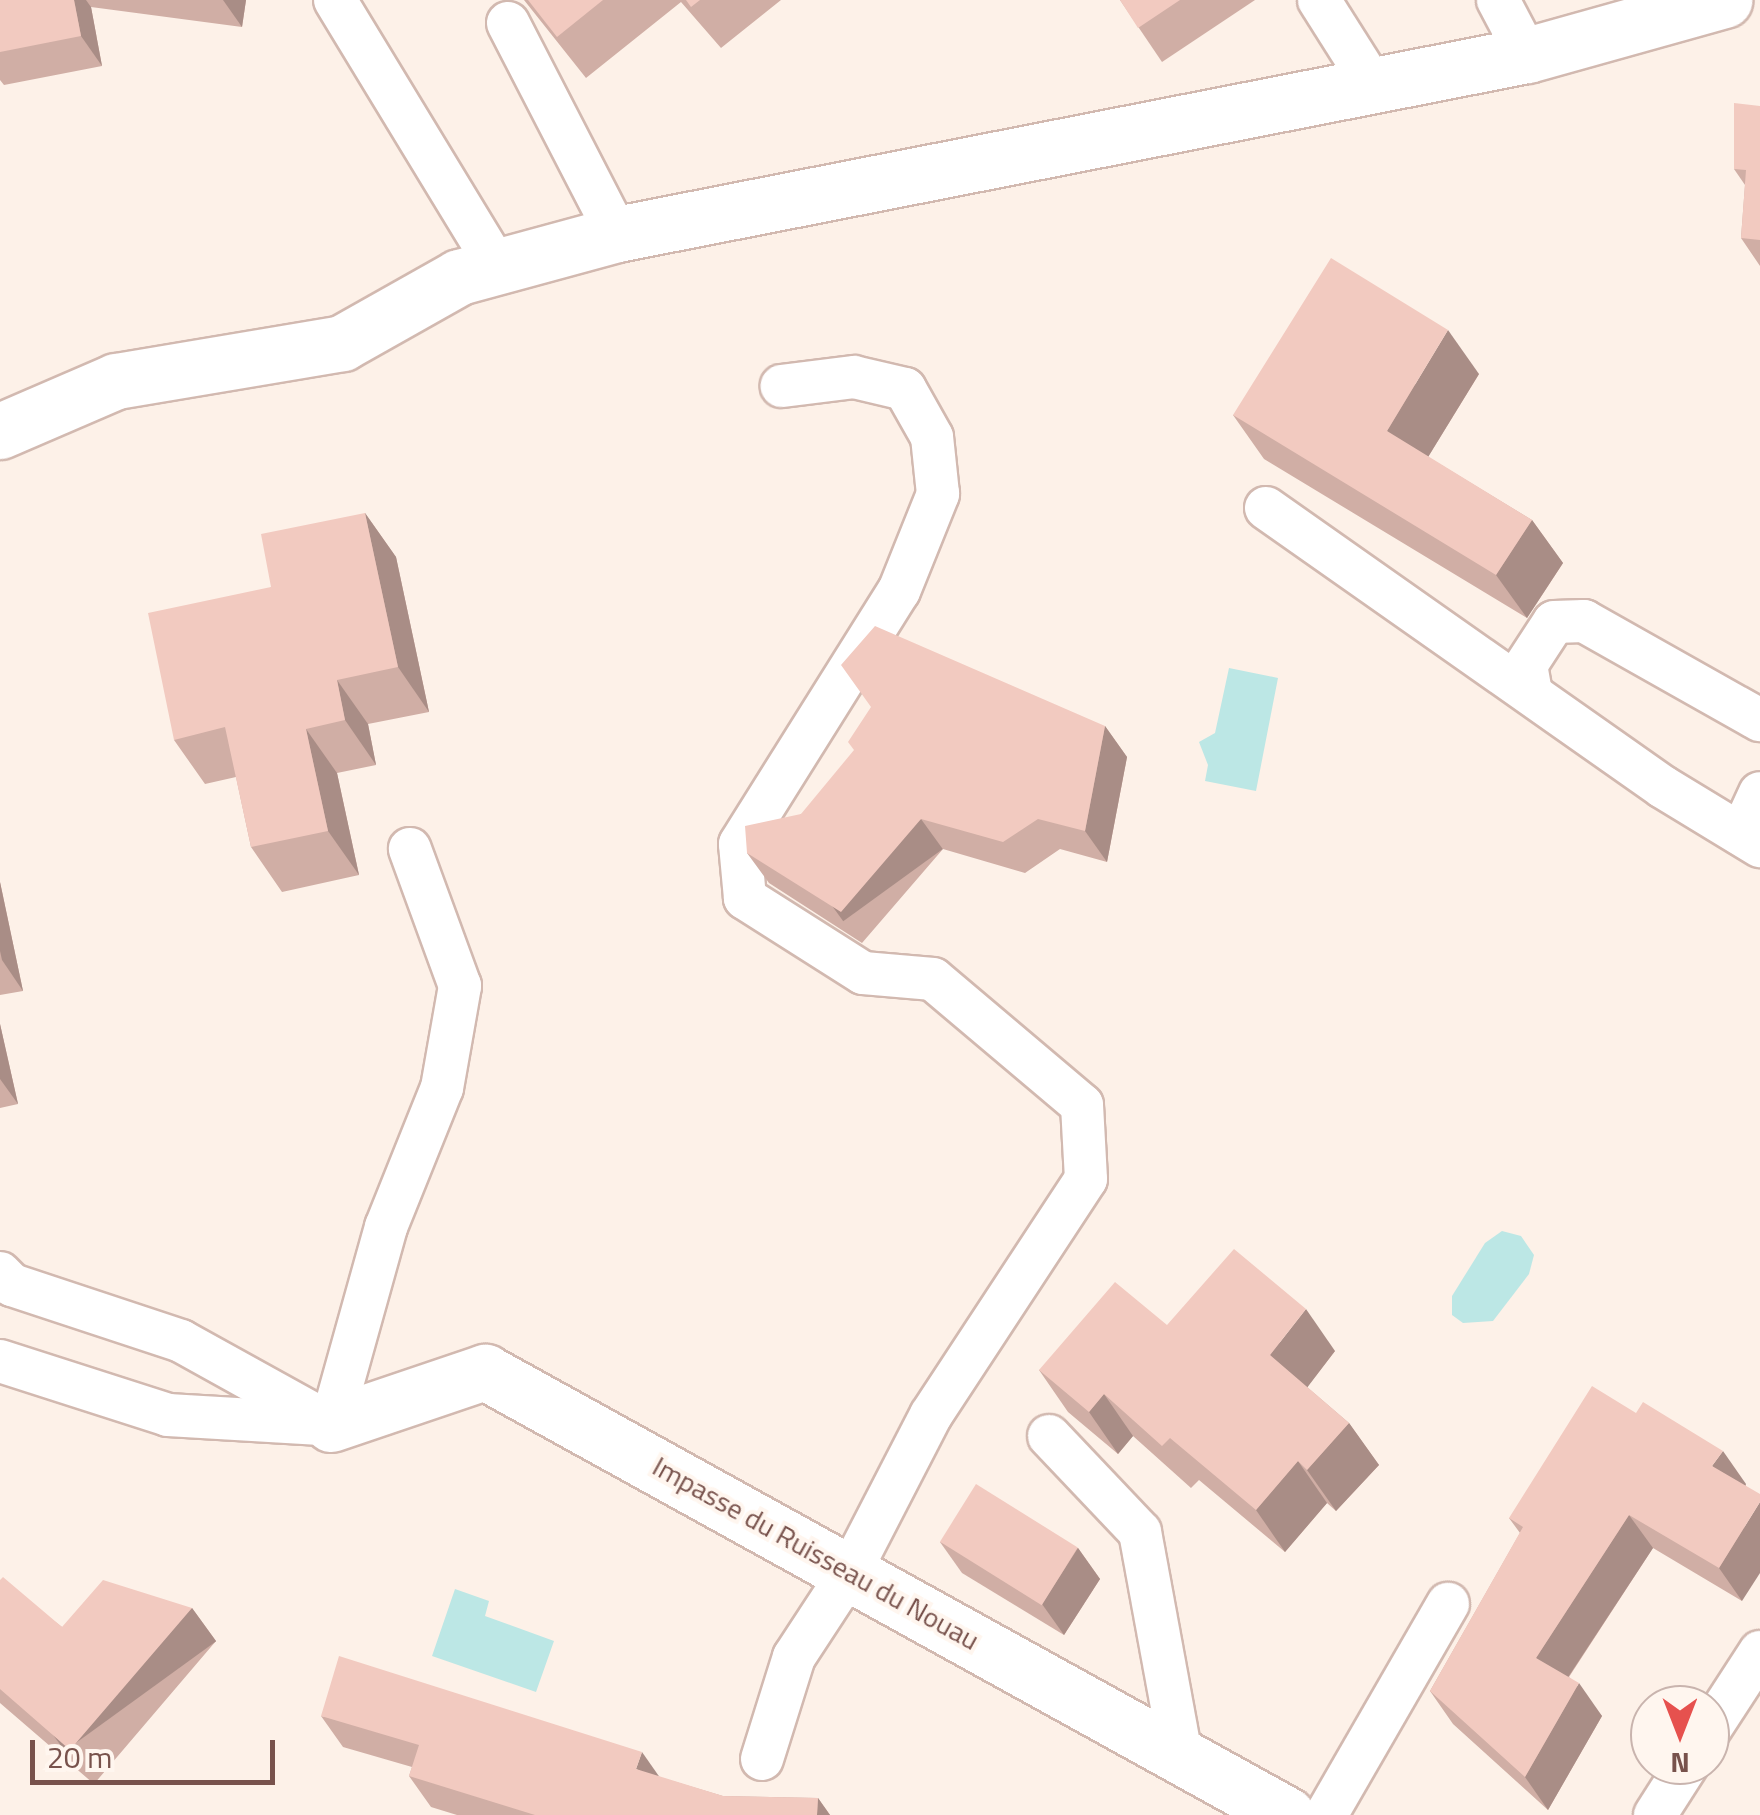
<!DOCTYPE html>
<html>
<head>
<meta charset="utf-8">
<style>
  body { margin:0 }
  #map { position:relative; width:1760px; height:1815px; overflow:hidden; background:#fdf1e8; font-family:"Titillium Web",sans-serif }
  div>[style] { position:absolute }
  .water>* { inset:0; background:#bce7e5 }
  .roads { filter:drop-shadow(2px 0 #d2b9b0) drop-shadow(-2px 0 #d2b9b0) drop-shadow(0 2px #d2b9b0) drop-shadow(0 -2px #d2b9b0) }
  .service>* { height:42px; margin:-21px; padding:0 21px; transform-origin:21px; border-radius:21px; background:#fff }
  .minor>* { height:55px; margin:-27.5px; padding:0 27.5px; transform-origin:27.5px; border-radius:27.5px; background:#fff }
  .wall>* { inset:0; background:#d0aea5 }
  .shaded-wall>* { inset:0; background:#a98d86; transform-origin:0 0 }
  .building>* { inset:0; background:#f2cac0; transform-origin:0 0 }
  span { translate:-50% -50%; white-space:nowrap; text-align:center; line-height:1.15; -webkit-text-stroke:8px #fff6ef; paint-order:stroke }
  .street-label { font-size:28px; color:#78524c }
  .north { position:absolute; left:1630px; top:1685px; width:100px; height:100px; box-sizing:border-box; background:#fff6ef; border:2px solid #c9b4ae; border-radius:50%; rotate:180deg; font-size:28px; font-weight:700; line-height:40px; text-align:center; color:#78524c }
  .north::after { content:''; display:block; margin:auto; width:35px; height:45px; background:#e6514e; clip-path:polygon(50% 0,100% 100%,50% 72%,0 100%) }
  .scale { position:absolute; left:30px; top:1740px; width:245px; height:45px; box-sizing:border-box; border:5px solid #78524c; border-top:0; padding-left:12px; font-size:30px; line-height:35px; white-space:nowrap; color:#78524c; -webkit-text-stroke:8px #fff6ef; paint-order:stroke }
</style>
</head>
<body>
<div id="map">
  <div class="water">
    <i style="clip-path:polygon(1229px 668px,1278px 678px,1256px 791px,1205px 781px,1208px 765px,1199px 742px,1215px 733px)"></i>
    <i style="clip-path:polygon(1502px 1231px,1521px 1236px,1534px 1255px,1529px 1274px,1493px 1321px,1463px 1323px,1452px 1315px,1452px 1296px,1485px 1243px)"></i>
    <i style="clip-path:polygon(455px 1589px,489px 1601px,485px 1616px,554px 1641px,536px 1692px,432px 1656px)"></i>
  </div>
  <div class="roads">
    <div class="service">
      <i style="left:335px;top:0;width:314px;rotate:58.7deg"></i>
      <i style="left:1319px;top:0;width:103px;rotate:57.7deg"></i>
      <i style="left:1498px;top:0;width:62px;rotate:62.2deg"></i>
      <i style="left:508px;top:23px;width:237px;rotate:62.7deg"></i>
      <i style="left:1266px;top:508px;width:485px;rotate:35.1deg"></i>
      <i style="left:1663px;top:787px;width:114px;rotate:31.3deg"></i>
      <i style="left:1531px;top:693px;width:28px;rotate:-100deg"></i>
      <i style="left:1526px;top:665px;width:51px;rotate:-56.9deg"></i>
      <i style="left:1554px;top:622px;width:30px;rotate:-2deg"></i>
      <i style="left:1584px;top:621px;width:202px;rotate:29.4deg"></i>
      <i style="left:1741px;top:834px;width:45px;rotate:-65.1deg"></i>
      <i style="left:0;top:1273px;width:17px;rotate:45deg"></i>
      <i style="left:12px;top:1285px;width:178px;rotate:18.3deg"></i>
      <i style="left:181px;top:1341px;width:171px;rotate:29deg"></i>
      <i style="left:0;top:1361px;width:176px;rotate:17.8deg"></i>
      <i style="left:168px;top:1415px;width:153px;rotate:3.4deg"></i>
      <i style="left:331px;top:1424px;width:205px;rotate:-74.4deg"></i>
      <i style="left:386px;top:1227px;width:150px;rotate:-68.1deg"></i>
      <i style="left:442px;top:1088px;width:104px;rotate:-80deg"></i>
      <i style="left:460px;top:986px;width:146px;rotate:-110.1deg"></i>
      <i style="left:1049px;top:1436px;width:132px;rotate:46.5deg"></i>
      <i style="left:1140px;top:1532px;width:228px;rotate:79.6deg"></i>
      <i style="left:1710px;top:1729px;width:92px;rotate:-57deg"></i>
      <i style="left:762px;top:1759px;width:107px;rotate:-72.6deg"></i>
      <i style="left:794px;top:1657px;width:104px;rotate:-56.8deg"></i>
      <i style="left:851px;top:1570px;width:174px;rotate:-62.7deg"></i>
      <i style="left:931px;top:1415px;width:282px;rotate:-56.7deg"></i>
      <i style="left:1086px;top:1179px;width:74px;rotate:-93.1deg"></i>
      <i style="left:1082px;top:1105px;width:195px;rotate:-139.8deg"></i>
      <i style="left:933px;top:979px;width:70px;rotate:-175.1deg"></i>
      <i style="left:863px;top:973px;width:140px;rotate:-147.6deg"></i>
      <i style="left:745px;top:898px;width:54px;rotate:-95.3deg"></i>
      <i style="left:740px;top:844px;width:299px;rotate:-57.9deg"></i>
      <i style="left:899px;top:591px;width:105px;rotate:-68.1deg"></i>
      <i style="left:938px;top:494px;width:57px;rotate:-96deg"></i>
      <i style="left:932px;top:437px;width:55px;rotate:-119.4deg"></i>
      <i style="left:905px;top:389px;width:52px;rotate:-166.8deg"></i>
      <i style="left:854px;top:377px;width:73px;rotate:172.9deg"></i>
      <i style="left:1326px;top:1815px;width:244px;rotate:-60deg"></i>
      <i style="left:1655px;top:1815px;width:59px;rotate:-57.4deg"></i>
    </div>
    <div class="minor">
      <i style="left:0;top:431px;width:126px;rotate:-23.3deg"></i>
      <i style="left:116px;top:381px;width:229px;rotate:-9.5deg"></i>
      <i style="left:342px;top:343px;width:134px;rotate:-29.4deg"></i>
      <i style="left:459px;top:277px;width:164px;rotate:-15.2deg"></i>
      <i style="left:617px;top:234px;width:927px;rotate:-11.13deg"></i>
      <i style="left:1527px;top:55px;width:205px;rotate:-15.6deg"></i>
      <i style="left:331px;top:1424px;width:163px;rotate:-18.7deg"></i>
      <i style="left:485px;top:1372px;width:916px;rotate:28.91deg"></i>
    </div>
  </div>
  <div class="wall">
    <i style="clip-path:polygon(0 0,246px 0,242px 27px,91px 7px,102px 66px,4px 85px,0 80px)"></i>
    <i style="clip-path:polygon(524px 0,781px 0,721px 48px,681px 2px,586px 78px)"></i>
    <i style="clip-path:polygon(1120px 0,1255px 0,1162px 62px)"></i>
    <i style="clip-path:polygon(1760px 106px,1760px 266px,1741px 238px,1745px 185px,1734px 169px)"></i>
    <i style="clip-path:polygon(1479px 374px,1428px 457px,1532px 520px,1563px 563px,1527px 618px,1264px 459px,1233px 415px)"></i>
    <i style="clip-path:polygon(365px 513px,396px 557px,429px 712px,368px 724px,376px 765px,337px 773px,359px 875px,282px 892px,251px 847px,236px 777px,205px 784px,174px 740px,271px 587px)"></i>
    <i style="clip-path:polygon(1105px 726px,1127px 757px,1107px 862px,1060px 849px,1025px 873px,943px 849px,862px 943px,769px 883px,747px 853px,801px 814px)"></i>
    <i style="clip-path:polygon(0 882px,23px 991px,0 995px)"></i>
    <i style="clip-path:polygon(0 1024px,18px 1104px,0 1108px)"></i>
    <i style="clip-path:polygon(1167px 1325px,1335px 1351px,1307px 1387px,1349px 1423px,1379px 1465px,1336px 1511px,1327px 1503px,1285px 1552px,1199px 1480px,1191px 1488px,1133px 1436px,1118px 1454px,1068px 1412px,1039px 1370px)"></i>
    <i style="clip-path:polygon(1746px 1484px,1742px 1601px,1653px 1548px,1569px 1677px,1602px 1716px,1548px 1810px,1453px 1724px,1430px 1691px,1520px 1533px,1509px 1518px)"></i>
    <i style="clip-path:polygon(940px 1542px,1078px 1548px,1100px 1579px,1064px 1635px,962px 1573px)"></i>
    <i style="clip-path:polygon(0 1580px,62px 1627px,192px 1608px,216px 1641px,94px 1784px,0 1703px)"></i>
    <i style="clip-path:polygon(321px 1716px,659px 1777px,723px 1796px,818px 1798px,830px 1815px,457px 1815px,431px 1807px,409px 1776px,412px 1767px,343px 1747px)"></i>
  </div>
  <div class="shaded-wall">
    <i style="clip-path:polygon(74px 0,86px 0,91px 7px,102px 66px,81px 36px)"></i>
    <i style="clip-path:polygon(223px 0,246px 0,242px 27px)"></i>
    <i style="clip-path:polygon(1448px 330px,1479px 374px,1417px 475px,1387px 431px)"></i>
    <i style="clip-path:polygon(365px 513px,396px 557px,429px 712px,398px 667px)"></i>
    <i style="clip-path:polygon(1532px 520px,1563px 563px,1527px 618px,1496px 575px)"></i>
    <i style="clip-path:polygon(337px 680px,368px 724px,376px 765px,345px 720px)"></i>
    <i style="clip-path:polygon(1105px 726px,1127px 757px,1107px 862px,1085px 831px)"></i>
    <i style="clip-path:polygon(306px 729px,337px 773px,359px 875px,328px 831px)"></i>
    <i style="left:921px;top:819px;width:37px;height:123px;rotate:54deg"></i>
    <i style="clip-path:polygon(0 882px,23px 991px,2px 960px,0 951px)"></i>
    <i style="clip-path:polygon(0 1024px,18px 1104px,0 1079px)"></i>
    <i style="clip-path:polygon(1306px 1309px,1335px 1351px,1300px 1397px,1270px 1355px)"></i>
    <i style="clip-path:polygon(1104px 1394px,1133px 1436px,1118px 1454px,1089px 1412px)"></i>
    <i style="clip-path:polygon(1349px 1423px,1379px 1465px,1336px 1511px,1307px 1470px)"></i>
    <i style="clip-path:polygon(1723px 1451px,1746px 1484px,1736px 1499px,1712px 1466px)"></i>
    <i style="clip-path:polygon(1298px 1461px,1327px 1503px,1285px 1552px,1256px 1510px)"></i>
    <i style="clip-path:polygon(1760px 1502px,1760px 1573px,1742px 1601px,1719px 1568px)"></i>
    <i style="clip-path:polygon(1629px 1515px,1653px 1548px,1559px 1691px,1536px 1658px)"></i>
    <i style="clip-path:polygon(1078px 1548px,1100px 1579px,1064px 1635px,1042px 1604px)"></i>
    <i style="left:192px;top:1608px;width:41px;height:187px;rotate:54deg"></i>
    <i style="clip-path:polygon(1579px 1683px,1602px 1716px,1548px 1810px,1525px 1777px)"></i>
    <i style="clip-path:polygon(642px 1752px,663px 1782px,636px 1769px)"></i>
    <i style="clip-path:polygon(818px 1798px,830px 1815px,817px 1815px)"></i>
  </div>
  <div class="building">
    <i style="clip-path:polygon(0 0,74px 0,81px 36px,0 52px)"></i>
    <i style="clip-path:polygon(528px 0,603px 0,557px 37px)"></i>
    <i style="clip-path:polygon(686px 0,700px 0,691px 7px)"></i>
    <i style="clip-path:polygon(1120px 0,1180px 0,1138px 28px)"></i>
    <i style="clip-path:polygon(1734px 103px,1760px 106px,1760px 240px,1741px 238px,1746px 170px,1734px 169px)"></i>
    <i style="clip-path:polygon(1331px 258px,1448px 330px,1387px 431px,1532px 520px,1496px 575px,1233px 415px)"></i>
    <i style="clip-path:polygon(365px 513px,398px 667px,337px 680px,345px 720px,306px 729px,328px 831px,251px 847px,225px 727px,174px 740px,148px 613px,271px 587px,261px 534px)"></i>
    <i style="clip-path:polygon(875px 626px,1105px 726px,1085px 831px,1038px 819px,1003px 842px,921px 819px,841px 912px,747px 853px,745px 826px,801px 814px,854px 750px,848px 742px,871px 707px,841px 665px)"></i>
    <i style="clip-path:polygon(1234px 1249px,1306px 1309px,1270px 1355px,1349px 1423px,1307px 1470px,1298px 1461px,1256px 1510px,1170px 1438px,1162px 1446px,1104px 1394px,1089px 1412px,1039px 1370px,1115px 1282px,1167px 1325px)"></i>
    <i style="clip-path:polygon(1592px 1386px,1636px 1413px,1643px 1402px,1723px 1451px,1712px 1466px,1760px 1494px,1760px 1502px,1719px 1568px,1629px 1515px,1536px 1658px,1579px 1683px,1525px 1777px,1430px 1691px,1523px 1527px,1509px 1518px)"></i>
    <i style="left:976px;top:1484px;width:120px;height:68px;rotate:32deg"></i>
    <i style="clip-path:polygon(3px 1577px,62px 1627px,103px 1580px,192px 1608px,70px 1750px,0 1689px,0 1580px)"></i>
    <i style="clip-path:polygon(339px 1656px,642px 1752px,636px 1769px,723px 1796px,818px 1798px,817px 1815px,535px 1815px,409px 1776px,419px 1745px,321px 1716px)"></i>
  </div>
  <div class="street-label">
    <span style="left:816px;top:1553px;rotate:29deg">Impasse du Ruisseau du Nouau</span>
  </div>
  <div class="north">N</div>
  <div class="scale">20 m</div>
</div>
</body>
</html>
